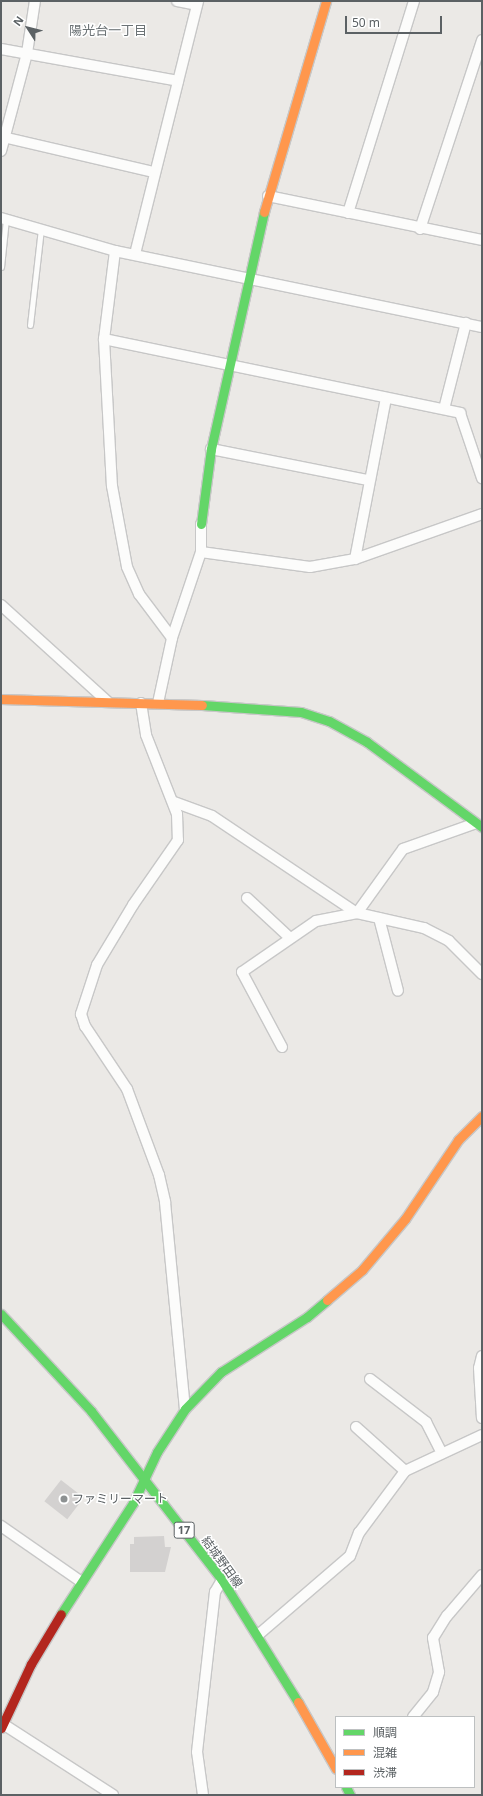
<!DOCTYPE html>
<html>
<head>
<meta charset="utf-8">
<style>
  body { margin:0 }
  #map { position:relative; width:483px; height:1796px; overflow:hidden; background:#ebe9e6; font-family:"Noto Sans","Noto Sans JP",sans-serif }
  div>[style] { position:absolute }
  .building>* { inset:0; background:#d3d1d0; transform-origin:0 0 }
  .roads { filter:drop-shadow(1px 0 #c7c7c7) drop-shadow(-1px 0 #c7c7c7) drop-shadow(0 1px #c7c7c7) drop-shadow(0 -1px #c7c7c7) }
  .lane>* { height:5px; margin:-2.5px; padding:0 2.5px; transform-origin:2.5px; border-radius:2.5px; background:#fcfcfb }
  .street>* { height:10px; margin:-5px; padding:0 5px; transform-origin:5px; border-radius:5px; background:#fcfcfb }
  .fast>* { height:9px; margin:-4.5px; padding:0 4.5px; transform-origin:4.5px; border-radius:4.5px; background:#63d668 }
  .slow>* { height:9px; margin:-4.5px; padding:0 4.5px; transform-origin:4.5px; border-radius:4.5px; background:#ff974d }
  .jam>* { height:9px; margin:-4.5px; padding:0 4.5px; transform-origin:4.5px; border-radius:4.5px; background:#b3261e }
  .dots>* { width:11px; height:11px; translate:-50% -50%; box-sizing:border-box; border:2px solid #fff; border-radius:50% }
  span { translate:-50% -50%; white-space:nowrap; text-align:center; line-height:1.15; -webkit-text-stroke:3px #fff; paint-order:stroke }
  .shield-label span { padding:1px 3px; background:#fff; border:1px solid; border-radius:3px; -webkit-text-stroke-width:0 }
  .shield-label { font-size:11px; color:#5b6164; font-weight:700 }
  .poi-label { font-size:12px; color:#5b6164 }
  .left { translate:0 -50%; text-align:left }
  .street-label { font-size:12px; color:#5b6164 }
  .neighbourhood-label { font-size:13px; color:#6c7376 }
  .frame { position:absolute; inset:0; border:2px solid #5b6164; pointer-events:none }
  .legend { position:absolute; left:335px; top:1716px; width:140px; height:72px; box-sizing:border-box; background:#fff; border:1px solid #bdc0c1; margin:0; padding:5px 7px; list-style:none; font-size:12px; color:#5b6164 }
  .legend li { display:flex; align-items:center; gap:8px; height:20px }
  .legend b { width:20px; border:1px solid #bdc0c1 }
  .north { position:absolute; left:8px; top:8px; width:40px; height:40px; -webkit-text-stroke:3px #fff; paint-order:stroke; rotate:306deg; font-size:11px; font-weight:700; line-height:16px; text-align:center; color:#5b6164 }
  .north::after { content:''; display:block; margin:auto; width:14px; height:18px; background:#5b6164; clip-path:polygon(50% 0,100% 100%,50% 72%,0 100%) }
  .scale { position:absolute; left:345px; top:16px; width:97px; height:18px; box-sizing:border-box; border:2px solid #5b6164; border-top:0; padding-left:5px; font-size:12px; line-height:14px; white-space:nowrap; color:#5b6164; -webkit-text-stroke:3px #fff; paint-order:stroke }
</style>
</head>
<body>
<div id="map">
  <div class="building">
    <i style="left:61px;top:1480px;width:29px;height:27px;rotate:38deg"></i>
    <i style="clip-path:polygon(164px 1536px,165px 1547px,171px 1547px,165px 1572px,130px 1572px,130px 1544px,134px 1544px,134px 1537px)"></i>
  </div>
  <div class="roads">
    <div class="lane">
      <i style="left:1px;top:267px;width:48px;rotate:-84.1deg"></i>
      <i style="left:30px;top:325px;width:97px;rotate:-83.5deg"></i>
    </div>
    <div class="street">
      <i style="left:177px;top:1px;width:20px;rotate:11deg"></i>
      <i style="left:1px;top:49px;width:180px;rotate:10.2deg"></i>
      <i style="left:3px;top:137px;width:155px;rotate:13.1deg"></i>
      <i style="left:1px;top:151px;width:101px;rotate:-75.1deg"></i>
      <i style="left:27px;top:53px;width:53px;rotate:-81.3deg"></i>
      <i style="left:268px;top:196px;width:218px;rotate:11.6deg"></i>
      <i style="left:348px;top:213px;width:222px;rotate:-72.7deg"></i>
      <i style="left:1px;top:218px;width:119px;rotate:16.1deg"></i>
      <i style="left:115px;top:251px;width:375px;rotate:11.7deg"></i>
      <i style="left:420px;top:229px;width:199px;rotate:-71.8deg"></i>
      <i style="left:115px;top:251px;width:89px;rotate:97.1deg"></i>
      <i style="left:104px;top:339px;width:147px;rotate:86.9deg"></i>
      <i style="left:112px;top:486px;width:82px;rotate:79.5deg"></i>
      <i style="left:127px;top:567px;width:30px;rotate:66deg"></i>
      <i style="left:139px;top:594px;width:55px;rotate:53.1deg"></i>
      <i style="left:135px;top:254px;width:261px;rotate:-76deg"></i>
      <i style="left:104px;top:339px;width:364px;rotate:11.7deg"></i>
      <i style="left:460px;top:413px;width:69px;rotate:71.3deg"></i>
      <i style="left:444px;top:409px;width:89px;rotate:-75.7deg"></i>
      <i style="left:211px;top:449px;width:159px;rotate:11.2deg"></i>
      <i style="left:201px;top:552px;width:110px;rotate:7.8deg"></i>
      <i style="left:310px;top:567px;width:46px;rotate:-10.1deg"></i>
      <i style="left:355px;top:559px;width:135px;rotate:-19.5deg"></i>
      <i style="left:355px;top:559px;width:164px;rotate:-79.1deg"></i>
      <i style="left:1px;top:605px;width:144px;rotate:42.2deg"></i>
      <i style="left:141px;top:703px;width:32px;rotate:81deg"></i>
      <i style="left:146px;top:735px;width:85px;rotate:68.6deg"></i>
      <i style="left:177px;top:814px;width:26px;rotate:88deg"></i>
      <i style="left:178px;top:840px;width:79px;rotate:124.7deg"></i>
      <i style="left:133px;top:905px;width:70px;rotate:121deg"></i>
      <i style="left:97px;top:965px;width:52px;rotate:108.1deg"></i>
      <i style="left:81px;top:1014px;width:13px;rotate:72deg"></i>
      <i style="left:85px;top:1026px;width:76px;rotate:56.3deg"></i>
      <i style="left:127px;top:1089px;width:92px;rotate:69.6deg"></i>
      <i style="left:159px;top:1175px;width:28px;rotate:77deg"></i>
      <i style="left:165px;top:1202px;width:208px;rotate:84.5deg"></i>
      <i style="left:158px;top:703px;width:66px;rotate:-77.8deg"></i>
      <i style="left:172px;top:638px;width:91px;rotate:-71.4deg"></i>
      <i style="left:201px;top:552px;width:28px;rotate:-90deg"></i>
      <i style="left:174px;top:802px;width:40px;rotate:20.2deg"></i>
      <i style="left:212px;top:816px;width:174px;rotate:33.8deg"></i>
      <i style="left:357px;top:913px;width:69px;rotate:12.6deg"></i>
      <i style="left:424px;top:928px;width:28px;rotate:27deg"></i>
      <i style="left:449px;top:941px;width:47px;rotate:45deg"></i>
      <i style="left:247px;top:898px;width:59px;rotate:42.9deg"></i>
      <i style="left:379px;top:918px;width:75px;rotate:75.4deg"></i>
      <i style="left:282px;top:1047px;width:85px;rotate:-118.1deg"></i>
      <i style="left:242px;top:972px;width:90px;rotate:-34.6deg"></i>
      <i style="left:316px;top:921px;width:42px;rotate:-11deg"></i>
      <i style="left:357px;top:913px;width:79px;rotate:-54.3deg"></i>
      <i style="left:403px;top:849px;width:77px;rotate:-19.6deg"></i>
      <i style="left:482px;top:1356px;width:12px;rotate:104deg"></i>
      <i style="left:479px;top:1368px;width:50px;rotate:86.6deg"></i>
      <i style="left:370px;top:1379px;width:71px;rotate:37.5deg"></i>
      <i style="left:426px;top:1422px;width:35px;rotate:63deg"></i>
      <i style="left:356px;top:1427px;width:66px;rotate:41.9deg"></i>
      <i style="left:1px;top:1526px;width:96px;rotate:34.8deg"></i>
      <i style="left:258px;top:1635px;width:121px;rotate:-40.7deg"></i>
      <i style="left:350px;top:1556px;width:25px;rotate:-69deg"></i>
      <i style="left:359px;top:1533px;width:77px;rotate:-53.4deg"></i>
      <i style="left:405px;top:1471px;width:85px;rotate:-25.1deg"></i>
      <i style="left:413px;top:1717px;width:32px;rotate:-51deg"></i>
      <i style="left:433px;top:1692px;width:21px;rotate:-73deg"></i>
      <i style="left:439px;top:1672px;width:35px;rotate:-100deg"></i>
      <i style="left:433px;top:1638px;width:26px;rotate:-58deg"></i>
      <i style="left:447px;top:1616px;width:54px;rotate:-49.5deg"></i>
      <i style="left:3px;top:1724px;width:131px;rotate:32.8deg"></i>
      <i style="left:203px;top:1795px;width:43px;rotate:-97.9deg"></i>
      <i style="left:197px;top:1752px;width:161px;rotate:-83.6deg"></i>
      <i style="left:215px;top:1592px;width:14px;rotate:-60deg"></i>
    </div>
    <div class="fast">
      <i style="left:201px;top:524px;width:76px;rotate:-82.4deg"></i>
      <i style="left:211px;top:449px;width:243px;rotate:-77.4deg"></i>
      <i style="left:202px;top:705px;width:99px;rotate:4deg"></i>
      <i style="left:301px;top:712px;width:29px;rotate:18deg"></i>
      <i style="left:329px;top:721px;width:43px;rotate:28.9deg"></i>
      <i style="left:367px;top:742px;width:143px;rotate:36.5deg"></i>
      <i style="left:1px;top:1314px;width:132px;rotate:47.1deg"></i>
      <i style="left:91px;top:1411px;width:214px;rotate:52.2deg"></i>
      <i style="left:222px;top:1580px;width:144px;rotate:58.1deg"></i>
      <i style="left:61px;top:1614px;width:132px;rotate:-57deg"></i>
      <i style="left:133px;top:1503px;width:56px;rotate:-64.8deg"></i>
      <i style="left:157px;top:1452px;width:51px;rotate:-56.9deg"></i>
      <i style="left:185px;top:1409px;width:52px;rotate:-45.8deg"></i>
      <i style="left:221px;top:1372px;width:102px;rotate:-32.6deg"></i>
      <i style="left:307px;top:1317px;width:26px;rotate:-40deg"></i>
      <i style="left:346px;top:1787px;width:9px;rotate:63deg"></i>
    </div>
    <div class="slow">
      <i style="left:264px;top:212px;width:220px;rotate:-73.6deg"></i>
      <i style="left:1px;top:699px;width:201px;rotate:1.7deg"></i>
      <i style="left:327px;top:1300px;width:46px;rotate:-40.6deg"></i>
      <i style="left:362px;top:1270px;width:67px;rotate:-49.9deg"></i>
      <i style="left:405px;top:1219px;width:95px;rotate:-56.1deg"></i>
      <i style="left:458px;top:1140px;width:34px;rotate:-45deg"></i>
      <i style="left:298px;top:1702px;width:77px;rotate:60.4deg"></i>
    </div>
    <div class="jam">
      <i style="left:1px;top:1728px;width:71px;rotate:-64.9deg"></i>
      <i style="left:31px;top:1664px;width:58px;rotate:-59deg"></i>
    </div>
  </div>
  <div class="dots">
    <i style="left:64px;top:1499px;background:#8d9192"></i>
  </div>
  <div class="shield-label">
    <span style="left:184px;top:1530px">17</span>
  </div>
  <div class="poi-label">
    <span class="left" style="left:72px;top:1499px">ファミリーマート</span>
  </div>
  <div class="street-label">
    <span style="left:222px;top:1562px;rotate:54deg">結城野田線</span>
  </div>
  <div class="neighbourhood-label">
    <span style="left:108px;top:30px">陽光台一丁目</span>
  </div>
  <div class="frame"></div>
  <ul class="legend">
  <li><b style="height:5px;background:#63d668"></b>順調</li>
  <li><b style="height:5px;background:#ff974d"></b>混雑</li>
  <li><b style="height:5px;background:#b3261e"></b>渋滞</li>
  </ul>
  <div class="north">N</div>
  <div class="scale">50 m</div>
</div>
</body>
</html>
